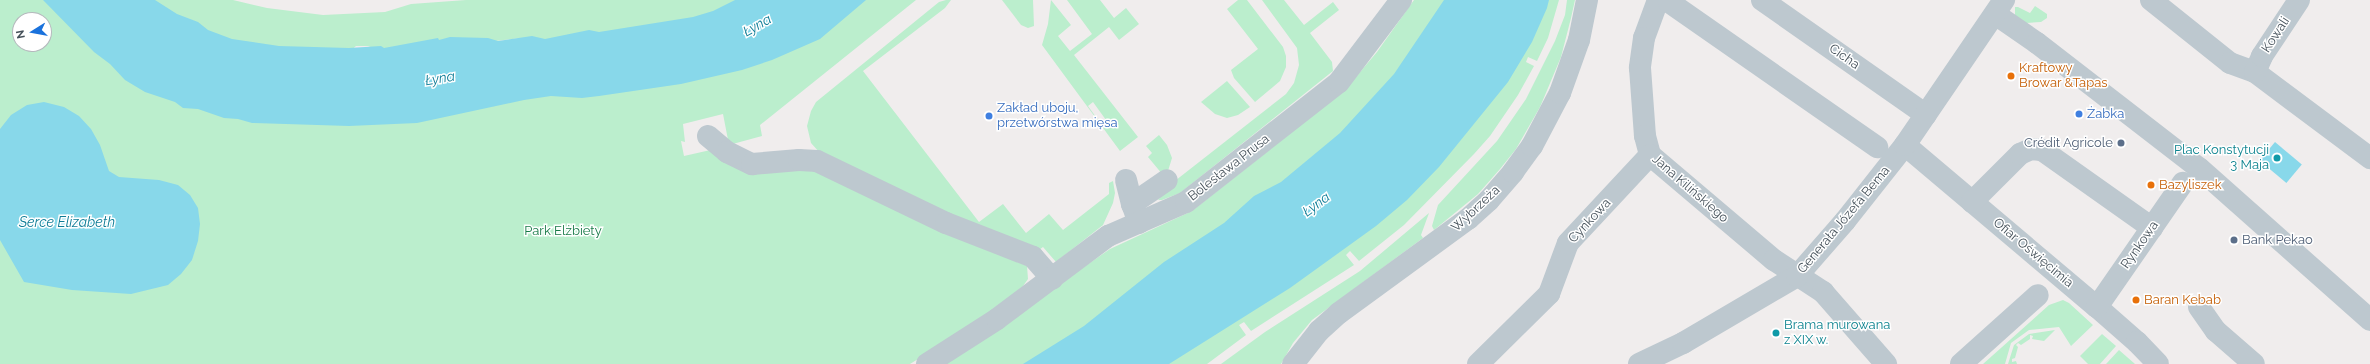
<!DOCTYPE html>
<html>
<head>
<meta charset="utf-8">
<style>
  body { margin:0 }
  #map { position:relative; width:2370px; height:364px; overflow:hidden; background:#f0eded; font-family:Raleway,sans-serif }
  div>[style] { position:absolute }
  .green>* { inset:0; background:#bbeecd }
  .water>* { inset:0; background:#88d8ea; transform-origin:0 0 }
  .minor>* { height:22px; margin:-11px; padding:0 11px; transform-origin:11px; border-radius:11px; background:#bdc8cf }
  .dots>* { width:11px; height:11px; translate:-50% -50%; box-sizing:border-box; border:2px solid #fff; border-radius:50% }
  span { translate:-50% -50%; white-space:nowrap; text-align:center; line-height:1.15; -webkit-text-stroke:3px #fff; paint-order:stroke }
  .street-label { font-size:13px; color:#45515a }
  .food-label { font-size:13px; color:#c56008 }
  .left { translate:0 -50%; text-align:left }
  .shop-label { font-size:13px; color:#366cbe }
  .service-label { font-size:13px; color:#4e5e75 }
  .right { translate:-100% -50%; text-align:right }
  .culture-label { font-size:13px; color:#0d838f }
  .park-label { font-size:13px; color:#177a47 }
  .water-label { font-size:14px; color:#0d7c96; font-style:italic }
  .north { position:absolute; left:12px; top:12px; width:40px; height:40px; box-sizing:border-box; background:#fff; border:1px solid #b5b9bd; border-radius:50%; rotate:259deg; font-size:11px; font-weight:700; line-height:16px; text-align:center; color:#45515a }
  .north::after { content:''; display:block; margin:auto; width:14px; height:18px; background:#1a72dc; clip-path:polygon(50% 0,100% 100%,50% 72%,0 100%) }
</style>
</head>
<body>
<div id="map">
  <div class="green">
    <i style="clip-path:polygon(evenodd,0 0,51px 0,157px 89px,858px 0,916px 0,760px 125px,762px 136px,729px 145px,723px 114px,683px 124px,685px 142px,681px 141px,684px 156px,715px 149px,800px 165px,1027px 266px,1028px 279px,1023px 286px,993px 312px,910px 364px,0 364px,0 0,20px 20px,44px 20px,44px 44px,20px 44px,20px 20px)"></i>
    <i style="clip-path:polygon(121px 0,233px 0,267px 8px,323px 15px,385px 12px,411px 4px,466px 0,766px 0,683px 27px,568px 42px,521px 38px,388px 54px,368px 46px,356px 46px,347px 54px,272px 58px)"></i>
    <i style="clip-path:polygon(946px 0,951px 0,945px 8px,863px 71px,979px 222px,1003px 204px,1026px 233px,1049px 214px,1063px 230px,1109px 194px,1109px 183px,1113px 181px,1115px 193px,1113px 203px,1103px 225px,1056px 262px,1043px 247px,1039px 250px,947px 215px,820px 153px,811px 143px,807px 126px,811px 111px,816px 102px,939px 2px)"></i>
    <i style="clip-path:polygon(1002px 0,1033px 0,1034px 26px,1028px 28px,1021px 25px)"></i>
    <i style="clip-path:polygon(evenodd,1051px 0,1071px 25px,1058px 36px,1070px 51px,1092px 34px,1067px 0,1100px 0,1114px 18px,1126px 8px,1139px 24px,1119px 40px,1109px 27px,1074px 55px,1138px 137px,1120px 151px,1042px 45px,1048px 24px,1051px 0,1093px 102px,1106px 120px,1101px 124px,1088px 106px,1093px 102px)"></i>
    <i style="clip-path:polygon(1238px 0,1247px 0,1283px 47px,1286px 56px,1286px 67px,1280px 81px,1255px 102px,1234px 78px,1231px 70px,1258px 49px,1227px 9px)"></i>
    <i style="clip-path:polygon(1262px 0,1284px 0,1304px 25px,1333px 2px,1339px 10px,1310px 33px,1332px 62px,1333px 71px,1180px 193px,1162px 200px,1158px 200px,1171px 184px,1286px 94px,1294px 83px,1299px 65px,1297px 48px)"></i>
    <i style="clip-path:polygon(1414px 0,1472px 0,1405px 101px,1035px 364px,943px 364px,1110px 249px,1192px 211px,1345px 90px,1377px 52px)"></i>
    <i style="clip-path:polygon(1532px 0,1559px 0,1548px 38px,1537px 61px,1528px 57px,1526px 62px,1534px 66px,1518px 95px,1490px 136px,1474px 154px,1404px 225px,1359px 261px,1350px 251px,1346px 255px,1354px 265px,1251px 331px,1244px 322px,1239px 325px,1246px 335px,1207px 364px,1131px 364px)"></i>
    <i style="clip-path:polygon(1567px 0,1575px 0,1571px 18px,1561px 57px,1540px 107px,1516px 149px,1500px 169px,1478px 194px,1434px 230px,1432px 226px,1438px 205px,1497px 141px,1526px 99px,1555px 41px,1565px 15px)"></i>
    <i style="clip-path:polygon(2035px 6px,2047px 14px,2047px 18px,2041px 22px,2026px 23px,2015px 16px,2015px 7px,2018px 7px,2030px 13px)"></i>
    <i style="clip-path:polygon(1227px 81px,1250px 107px,1238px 115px,1227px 118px,1215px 114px,1201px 102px)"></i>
    <i style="clip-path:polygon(1159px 135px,1167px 145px,1172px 158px,1168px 171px,1163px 175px,1148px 157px,1152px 153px,1146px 146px)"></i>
    <i style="clip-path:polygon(1429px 213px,1421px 235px,1423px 238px,1312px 320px,1293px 343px,1281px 364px,1221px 364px,1265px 332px,1360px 271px)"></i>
    <i style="clip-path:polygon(2063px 300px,2069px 303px,2093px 325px,2071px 346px,2059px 327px,2029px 330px,2011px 343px,2005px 364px,1983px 364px,2049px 305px)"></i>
    <i style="clip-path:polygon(2055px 330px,2044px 341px,2032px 339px,2033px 336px,2030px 335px,2030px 339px,2021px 345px,2018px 343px,2016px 345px,2018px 347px,2015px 358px,2012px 359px,2012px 362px,2016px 361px,2017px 364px,2008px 364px,2014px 345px,2029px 334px)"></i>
    <i style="clip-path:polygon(2102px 334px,2116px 346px,2100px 364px,2088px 364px,2080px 356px)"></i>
    <i style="clip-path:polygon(2119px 350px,2135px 364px,2106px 364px)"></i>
  </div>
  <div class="water">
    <i style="clip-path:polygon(43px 0,155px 0,177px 14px,198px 22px,208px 30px,232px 39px,279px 46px,349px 48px,381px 46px,384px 48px,438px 38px,439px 40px,450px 37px,488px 38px,498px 41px,532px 36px,545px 39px,589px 30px,599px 32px,693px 17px,713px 11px,735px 0,866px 0,820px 39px,772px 60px,742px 70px,681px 84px,599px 96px,582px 98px,551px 96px,524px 100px,417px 123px,349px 126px,252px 123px,238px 119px,224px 118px,198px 109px,183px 108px,175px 102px,145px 92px,125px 80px,110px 64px,94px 52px)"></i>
    <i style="clip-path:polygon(1444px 0,1549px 0,1547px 8px,1532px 42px,1508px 82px,1439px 167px,1407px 200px,1376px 226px,1290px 288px,1169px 364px,1023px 364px,1084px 326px,1164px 262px,1224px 223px,1254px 196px,1281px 182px,1340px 133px,1394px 74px)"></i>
    <i style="clip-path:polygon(44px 102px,64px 107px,79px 116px,91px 129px,100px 145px,109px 171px,119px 177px,159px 180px,178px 185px,190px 195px,198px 208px,200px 224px,198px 241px,192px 260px,181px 274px,168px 285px,131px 294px,72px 290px,24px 282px,0 240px,0 129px,11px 115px,27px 105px)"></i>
    <i style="left:2275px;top:142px;width:35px;height:24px;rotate:40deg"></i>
  </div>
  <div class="minor">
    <i style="left:1658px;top:0;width:40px;rotate:110.2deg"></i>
    <i style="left:1644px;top:38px;width:30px;rotate:98deg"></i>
    <i style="left:1640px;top:68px;width:68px;rotate:85.8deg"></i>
    <i style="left:1645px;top:136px;width:20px;rotate:75deg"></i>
    <i style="left:1650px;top:155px;width:162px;rotate:40.3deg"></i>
    <i style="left:1774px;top:260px;width:59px;rotate:33.1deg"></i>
    <i style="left:1823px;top:292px;width:96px;rotate:48.8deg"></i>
    <i style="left:1762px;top:0;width:200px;rotate:35deg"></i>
    <i style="left:2151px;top:0;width:101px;rotate:38.6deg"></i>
    <i style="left:2230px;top:63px;width:27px;rotate:20deg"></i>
    <i style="left:2255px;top:72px;width:144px;rotate:36.8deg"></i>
    <i style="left:1669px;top:2px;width:254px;rotate:34.9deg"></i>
    <i style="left:1995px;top:14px;width:51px;rotate:34.6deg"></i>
    <i style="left:2037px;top:43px;width:205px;rotate:37.7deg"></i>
    <i style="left:2199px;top:168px;width:229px;rotate:41.6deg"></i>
    <i style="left:2255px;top:72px;width:17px;rotate:-66deg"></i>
    <i style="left:2262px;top:56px;width:67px;rotate:-56.5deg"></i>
    <i style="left:708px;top:136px;width:25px;rotate:40deg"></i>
    <i style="left:727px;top:152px;width:28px;rotate:26deg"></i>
    <i style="left:752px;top:164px;width:47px;rotate:-4.9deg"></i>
    <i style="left:799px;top:160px;width:18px;rotate:3deg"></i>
    <i style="left:817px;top:161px;width:143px;rotate:25.7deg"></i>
    <i style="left:946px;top:223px;width:93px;rotate:21.3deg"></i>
    <i style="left:1033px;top:257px;width:29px;rotate:49deg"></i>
    <i style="left:1905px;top:145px;width:251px;rotate:40.2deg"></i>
    <i style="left:2097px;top:307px;width:53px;rotate:41.2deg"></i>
    <i style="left:2137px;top:342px;width:30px;rotate:46deg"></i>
    <i style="left:1126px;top:180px;width:25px;rotate:76deg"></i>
    <i style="left:1972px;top:202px;width:68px;rotate:-45deg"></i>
    <i style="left:2020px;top:154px;width:12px;rotate:-24deg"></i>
    <i style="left:2031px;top:149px;width:11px;rotate:5deg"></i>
    <i style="left:2042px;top:150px;width:135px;rotate:35.3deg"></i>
    <i style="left:1139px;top:223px;width:20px;rotate:-110deg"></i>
    <i style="left:1132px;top:204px;width:42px;rotate:-34.4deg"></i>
    <i style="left:2097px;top:307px;width:151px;rotate:-55.3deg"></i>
    <i style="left:2199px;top:307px;width:29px;rotate:55deg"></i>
    <i style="left:2216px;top:331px;width:50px;rotate:41deg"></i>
    <i style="left:927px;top:364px;width:83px;rotate:-32.7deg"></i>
    <i style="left:997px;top:319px;width:139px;rotate:-36.8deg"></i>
    <i style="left:1108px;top:236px;width:85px;rotate:-23.6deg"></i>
    <i style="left:1186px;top:202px;width:194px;rotate:-38.1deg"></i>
    <i style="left:1339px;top:82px;width:103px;rotate:-52.9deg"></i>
    <i style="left:1293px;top:364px;width:42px;rotate:-51.8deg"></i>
    <i style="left:1319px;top:331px;width:27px;rotate:-42deg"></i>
    <i style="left:1339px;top:313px;width:160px;rotate:-36.1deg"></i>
    <i style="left:1468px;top:219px;width:28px;rotate:-42deg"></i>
    <i style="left:1489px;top:200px;width:37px;rotate:-49deg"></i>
    <i style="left:1513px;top:172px;width:32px;rotate:-54deg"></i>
    <i style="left:1532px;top:146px;width:60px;rotate:-62.2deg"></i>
    <i style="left:1560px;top:93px;width:56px;rotate:-70.3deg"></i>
    <i style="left:1579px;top:40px;width:41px;rotate:-78.7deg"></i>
    <i style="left:1478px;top:364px;width:100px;rotate:-44.6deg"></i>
    <i style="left:1549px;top:294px;width:54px;rotate:-69.6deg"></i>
    <i style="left:1568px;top:243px;width:120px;rotate:-47deg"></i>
    <i style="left:1639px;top:364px;width:49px;rotate:-25.5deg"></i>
    <i style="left:1683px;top:343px;width:132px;rotate:-30.4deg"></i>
    <i style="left:1797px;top:276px;width:73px;rotate:-48.9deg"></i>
    <i style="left:1845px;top:221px;width:97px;rotate:-51.7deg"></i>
    <i style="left:1905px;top:145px;width:176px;rotate:-55.7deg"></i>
    <i style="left:1961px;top:364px;width:103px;rotate:-41.9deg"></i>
  </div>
  <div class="dots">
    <i style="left:2011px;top:76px;background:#e8710a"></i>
    <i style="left:2079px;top:114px;background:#3f7fe0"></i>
    <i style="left:989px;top:116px;background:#3f7fe0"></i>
    <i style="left:2121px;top:143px;background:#5c6f8a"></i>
    <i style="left:2277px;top:158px;background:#0f9aa8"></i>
    <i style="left:2151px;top:185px;background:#e8710a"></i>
    <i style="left:2234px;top:240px;background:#5c6f8a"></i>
    <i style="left:2136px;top:300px;background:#e8710a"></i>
    <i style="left:1776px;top:333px;background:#0f9aa8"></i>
  </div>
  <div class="street-label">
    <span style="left:2276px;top:35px;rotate:-57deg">Kowali</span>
    <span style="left:1844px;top:57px;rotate:35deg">Cicha</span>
    <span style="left:1229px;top:168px;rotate:-38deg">Bolesława Prusa</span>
    <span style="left:1690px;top:189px;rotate:41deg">Jana Kilińskiego</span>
    <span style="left:1476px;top:209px;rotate:-43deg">Wybrzeża</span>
    <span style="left:1844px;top:220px;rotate:-50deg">Generała Józefa Bema</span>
    <span style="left:1590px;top:221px;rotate:-47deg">Cynkowa</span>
    <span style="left:2140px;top:245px;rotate:-55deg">Rynkowa</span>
    <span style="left:2033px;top:253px;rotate:40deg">Ofiar Oświęcimia</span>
  </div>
  <div class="food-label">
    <span class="left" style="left:2019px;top:76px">Kraftowy<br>Browar &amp;Tapas</span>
    <span class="left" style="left:2159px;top:185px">Bazyliszek</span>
    <span class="left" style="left:2144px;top:300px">Baran Kebab</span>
  </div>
  <div class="shop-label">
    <span class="left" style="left:997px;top:116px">Zakład uboju,<br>przetwórstwa mięsa</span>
    <span class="left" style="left:2087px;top:114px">Żabka</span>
  </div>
  <div class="service-label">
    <span class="right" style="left:2113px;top:143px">Crédit Agricole</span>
    <span class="left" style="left:2242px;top:240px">Bank Pekao</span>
  </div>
  <div class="culture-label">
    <span class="right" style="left:2269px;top:158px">Plac Konstytucji<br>3 Maja</span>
    <span class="left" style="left:1784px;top:333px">Brama murowana<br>z XIX w.</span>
  </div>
  <div class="park-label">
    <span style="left:563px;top:231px">Park Elżbiety</span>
  </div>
  <div class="water-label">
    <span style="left:757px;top:25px;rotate:-30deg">Łyna</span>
    <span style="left:440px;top:78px;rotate:-9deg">Łyna</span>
    <span style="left:1316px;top:204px;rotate:-37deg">Łyna</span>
    <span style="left:67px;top:222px">Serce Elizabeth</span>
  </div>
  <div class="north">N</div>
</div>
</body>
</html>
